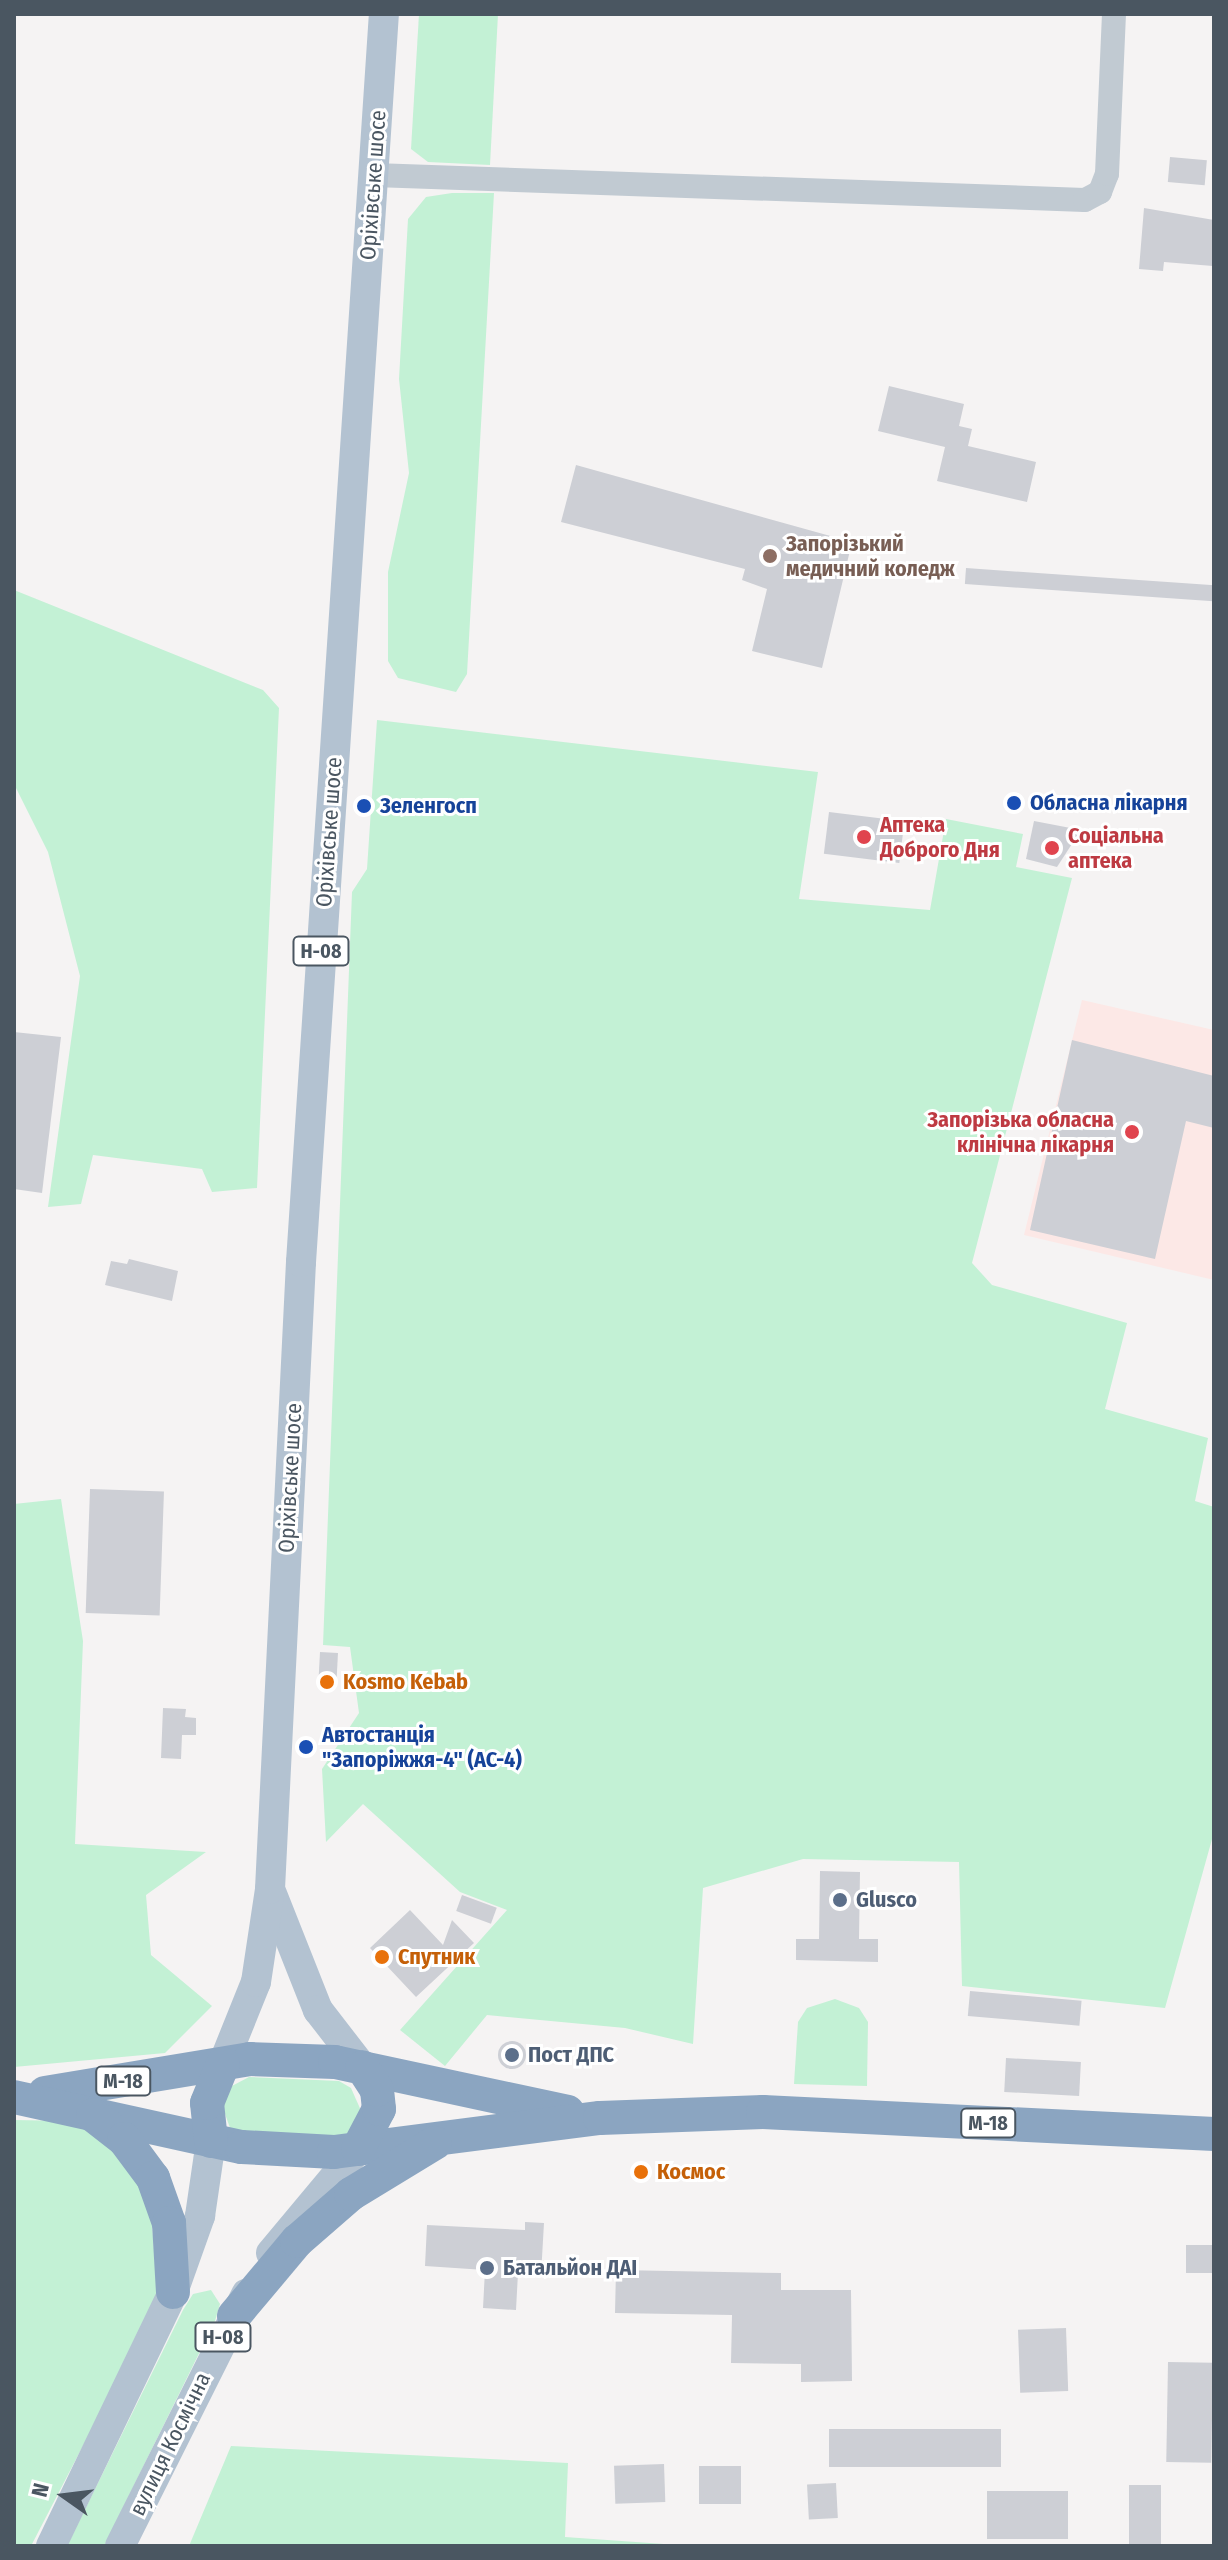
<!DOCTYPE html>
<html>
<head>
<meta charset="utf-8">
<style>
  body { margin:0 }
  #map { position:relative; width:1228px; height:2560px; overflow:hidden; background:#f5f3f3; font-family:"Fira Sans Condensed",sans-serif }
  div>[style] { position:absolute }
  .medical>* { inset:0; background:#fce8e6 }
  .green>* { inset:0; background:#c3f1d5 }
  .building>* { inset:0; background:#cdcfd5; transform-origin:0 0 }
  .round { border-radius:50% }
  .minor>* { height:24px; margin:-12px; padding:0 12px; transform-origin:12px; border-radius:12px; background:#c1cad2 }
  .major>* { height:30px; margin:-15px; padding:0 15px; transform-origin:15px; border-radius:15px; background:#b3c2d1 }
  .highway>* { height:34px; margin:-17px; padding:0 17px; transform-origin:17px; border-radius:17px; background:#8ba5c1 }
  .dots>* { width:22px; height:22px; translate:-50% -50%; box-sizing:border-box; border:4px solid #fff; border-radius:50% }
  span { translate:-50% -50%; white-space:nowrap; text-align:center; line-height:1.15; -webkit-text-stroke:6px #fff; paint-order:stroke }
  .shield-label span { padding:2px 6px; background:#fff; border:2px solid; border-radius:6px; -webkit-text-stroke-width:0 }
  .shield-label { font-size:20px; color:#4a5661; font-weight:700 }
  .street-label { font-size:22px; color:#4a5661 }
  .education-label { font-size:22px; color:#785e54; font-weight:700 }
  .left { translate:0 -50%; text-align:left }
  .transit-label { font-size:22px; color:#164399; font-weight:700 }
  .health-label { font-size:22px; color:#be3a42; font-weight:700 }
  .right { translate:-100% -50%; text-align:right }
  .food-label { font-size:22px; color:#c56008; font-weight:700 }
  .service-label { font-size:22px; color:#4e5e75; font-weight:700 }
  .frame { position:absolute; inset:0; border:16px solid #4a5661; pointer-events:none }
  .north { position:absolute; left:24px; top:2456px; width:80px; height:80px; -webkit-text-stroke:6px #fff; paint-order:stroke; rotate:284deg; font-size:22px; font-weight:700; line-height:32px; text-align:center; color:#4a5661 }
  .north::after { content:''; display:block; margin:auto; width:28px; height:36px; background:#4a5661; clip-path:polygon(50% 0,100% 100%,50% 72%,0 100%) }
</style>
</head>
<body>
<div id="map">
  <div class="medical">
    <i style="clip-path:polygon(1082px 1000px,1214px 1030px,1214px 1280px,1024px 1235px)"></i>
  </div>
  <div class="green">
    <i style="clip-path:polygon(419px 14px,498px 14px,490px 165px,428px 162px,411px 149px)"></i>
    <i style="clip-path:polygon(452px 193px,494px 193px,467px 674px,456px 692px,398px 678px,388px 661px,388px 572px,409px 473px,399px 379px,408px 219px,426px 197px)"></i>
    <i style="clip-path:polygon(14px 590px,263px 690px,279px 708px,257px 1188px,212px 1192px,202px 1169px,93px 1155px,81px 1204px,48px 1207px,80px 976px,48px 852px,14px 784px)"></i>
    <i style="clip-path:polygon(377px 720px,818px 772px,799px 899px,930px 910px,946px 819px,1023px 834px,1016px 867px,1072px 878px,972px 1263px,992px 1285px,1127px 1323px,1105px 1409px,1208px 1438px,1195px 1501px,1214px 1507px,1214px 1832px,1165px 2008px,962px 1986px,959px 1862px,803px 1859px,703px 1888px,693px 2044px,625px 2028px,487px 2015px,445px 2066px,400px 2030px,507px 1910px,460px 1892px,363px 1804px,326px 1842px,322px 1769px,359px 1713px,350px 1647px,323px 1645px,352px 892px,367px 869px)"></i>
    <i style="clip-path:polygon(61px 1499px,83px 1641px,75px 1844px,206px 1852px,146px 1895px,151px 1955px,212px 2006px,165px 2053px,14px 2067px,14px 1504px)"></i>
    <i style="clip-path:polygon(835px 1999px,859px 2008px,868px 2022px,867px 2086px,794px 2084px,798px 2022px,807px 2008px)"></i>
    <i style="clip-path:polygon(249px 2077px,339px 2081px,351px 2088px,362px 2113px,350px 2137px,247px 2139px,230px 2128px,223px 2108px,230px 2087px)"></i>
    <i style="clip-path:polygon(14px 2120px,71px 2121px,119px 2149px,149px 2185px,158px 2301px,31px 2546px,14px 2546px)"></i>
    <i style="clip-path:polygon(211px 2290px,220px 2304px,215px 2321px,104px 2546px,67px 2546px,183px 2310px,193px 2294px)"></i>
    <i style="clip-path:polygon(231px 2446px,568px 2463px,565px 2537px,692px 2546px,189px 2546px)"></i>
  </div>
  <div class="building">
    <i style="left:1170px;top:157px;width:37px;height:25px;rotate:5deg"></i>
    <i style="clip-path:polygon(1144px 208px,1214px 220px,1213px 266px,1164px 262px,1163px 271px,1139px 269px)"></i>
    <i style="clip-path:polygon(889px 386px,964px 404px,959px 426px,972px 429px,968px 446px,1036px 462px,1027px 502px,937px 481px,945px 447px,878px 431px)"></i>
    <i style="clip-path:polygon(576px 465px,852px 542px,822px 668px,752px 651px,767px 589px,742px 580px,745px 569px,561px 522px)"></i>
    <i style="left:966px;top:568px;width:249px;height:16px;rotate:4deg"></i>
    <i style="left:829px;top:812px;width:76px;height:42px;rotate:7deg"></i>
    <i style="clip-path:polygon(1034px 821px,1081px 830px,1057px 867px,1026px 859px)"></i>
    <i style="clip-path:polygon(14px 1032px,61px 1037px,42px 1193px,14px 1189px)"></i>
    <i style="clip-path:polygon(1072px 1040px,1214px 1076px,1214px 1128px,1186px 1121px,1155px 1259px,1030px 1230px)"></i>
    <i style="clip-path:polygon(129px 1259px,178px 1271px,172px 1301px,105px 1285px,111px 1261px,127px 1264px)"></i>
    <i style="left:90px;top:1489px;width:74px;height:124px;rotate:2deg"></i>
    <i style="left:320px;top:1652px;width:18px;height:26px;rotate:3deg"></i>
    <i style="clip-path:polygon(163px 1708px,186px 1709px,185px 1717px,196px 1718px,196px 1735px,182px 1735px,181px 1759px,161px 1758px)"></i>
    <i style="clip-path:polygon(820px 1871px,860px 1872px,859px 1939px,878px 1939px,878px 1962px,796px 1960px,796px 1939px,819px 1939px)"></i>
    <i style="left:462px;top:1895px;width:37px;height:17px;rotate:20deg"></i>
    <i style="clip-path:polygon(410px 1910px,443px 1945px,452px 1920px,474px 1943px,416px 1997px,370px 1948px)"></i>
    <i style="left:970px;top:1991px;width:112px;height:25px;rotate:5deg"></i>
    <i class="round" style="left:498px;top:2041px;width:28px;height:28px"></i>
    <i style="left:1006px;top:2058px;width:75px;height:34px;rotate:3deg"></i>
    <i style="clip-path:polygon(525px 2222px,544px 2223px,541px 2275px,518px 2273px,516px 2310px,483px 2308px,485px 2270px,425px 2266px,427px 2225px,525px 2230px)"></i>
    <i style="left:1186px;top:2245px;width:28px;height:28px"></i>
    <i style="clip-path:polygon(616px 2270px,781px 2273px,781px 2290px,851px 2290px,852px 2381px,801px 2382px,801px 2364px,731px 2363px,732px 2315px,615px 2313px)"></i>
    <i style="left:1066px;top:2328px;width:63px;height:48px;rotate:88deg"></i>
    <i style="left:1168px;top:2362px;width:45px;height:100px;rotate:1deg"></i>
    <i style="left:1001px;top:2429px;width:38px;height:172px;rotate:90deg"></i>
    <i style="left:664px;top:2464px;width:38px;height:50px;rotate:88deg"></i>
    <i style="left:741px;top:2466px;width:38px;height:42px;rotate:90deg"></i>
    <i style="left:836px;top:2483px;width:35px;height:29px;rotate:87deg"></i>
    <i style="left:1129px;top:2485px;width:32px;height:61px"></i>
    <i style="left:1068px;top:2491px;width:48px;height:81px;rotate:90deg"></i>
  </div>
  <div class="minor">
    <i style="left:374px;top:175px;width:711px;rotate:2.01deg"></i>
    <i style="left:1085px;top:200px;width:17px;rotate:-28deg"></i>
    <i style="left:1100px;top:192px;width:19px;rotate:-69deg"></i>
    <i style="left:1107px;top:174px;width:160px;rotate:-87.5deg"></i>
  </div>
  <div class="major">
    <i style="left:272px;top:1894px;width:125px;rotate:68.4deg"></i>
    <i style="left:318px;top:2010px;width:72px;rotate:52.3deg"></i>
    <i style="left:223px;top:2064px;width:88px;rotate:-68.1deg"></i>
    <i style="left:256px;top:1982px;width:94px;rotate:-81.4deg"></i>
    <i style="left:270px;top:1889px;width:628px;rotate:-87.17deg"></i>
    <i style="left:301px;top:1262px;width:1251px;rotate:-86.2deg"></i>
    <i style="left:271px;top:2253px;width:136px;rotate:-50.1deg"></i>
    <i style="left:51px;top:2546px;width:282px;rotate:-64.3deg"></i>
    <i style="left:173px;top:2292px;width:81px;rotate:-70.4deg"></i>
    <i style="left:200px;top:2216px;width:76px;rotate:-81.7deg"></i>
    <i style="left:120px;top:2546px;width:282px;rotate:-63.4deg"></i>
  </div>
  <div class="highway">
    <i style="left:45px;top:2093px;width:208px;rotate:-9.4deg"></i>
    <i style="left:250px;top:2059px;width:85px;rotate:2deg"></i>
    <i style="left:335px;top:2062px;width:238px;rotate:12.1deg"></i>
    <i style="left:14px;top:2097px;width:233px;rotate:12.4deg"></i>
    <i style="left:242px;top:2147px;width:92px;rotate:3.1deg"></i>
    <i style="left:334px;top:2152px;width:268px;rotate:-7.3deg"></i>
    <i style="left:600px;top:2118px;width:163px;rotate:-2.1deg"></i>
    <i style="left:763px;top:2112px;width:452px;rotate:2.8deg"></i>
    <i style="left:93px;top:2115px;width:39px;rotate:38deg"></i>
    <i style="left:124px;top:2139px;width:49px;rotate:53.4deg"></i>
    <i style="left:153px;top:2178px;width:48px;rotate:70.4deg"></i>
    <i style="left:169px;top:2223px;width:69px;rotate:86.7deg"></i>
    <i style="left:211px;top:2141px;width:38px;rotate:-96deg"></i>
    <i style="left:207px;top:2103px;width:42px;rotate:-67.7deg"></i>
    <i style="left:358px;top:2149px;width:45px;rotate:-62.3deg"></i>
    <i style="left:379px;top:2109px;width:19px;rotate:-96deg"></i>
    <i style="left:377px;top:2090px;width:27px;rotate:-123deg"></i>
    <i style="left:234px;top:2316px;width:98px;rotate:-50deg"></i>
    <i style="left:297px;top:2241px;width:72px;rotate:-41deg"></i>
    <i style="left:351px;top:2194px;width:98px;rotate:-31.3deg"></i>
  </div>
  <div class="dots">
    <i style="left:770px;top:556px;background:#8d6e63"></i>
    <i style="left:1014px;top:803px;background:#1a4fb4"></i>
    <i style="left:364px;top:806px;background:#1a4fb4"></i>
    <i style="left:864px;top:837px;background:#e0444e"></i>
    <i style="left:1052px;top:848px;background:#e0444e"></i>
    <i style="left:1132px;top:1132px;background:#e0444e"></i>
    <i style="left:327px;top:1682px;background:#e8710a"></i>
    <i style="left:306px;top:1747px;background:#1a4fb4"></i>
    <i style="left:840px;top:1900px;background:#5c6f8a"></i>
    <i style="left:382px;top:1957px;background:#e8710a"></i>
    <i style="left:512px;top:2055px;background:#5c6f8a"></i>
    <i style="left:641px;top:2172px;background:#e8710a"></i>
    <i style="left:487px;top:2268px;background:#5c6f8a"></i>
  </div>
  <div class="shield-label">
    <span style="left:321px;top:951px">Н-08</span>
    <span style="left:123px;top:2081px">М-18</span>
    <span style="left:988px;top:2123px">М-18</span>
    <span style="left:223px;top:2337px">Н-08</span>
  </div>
  <div class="street-label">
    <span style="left:373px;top:185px;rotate:-86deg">Оріхівське шосе</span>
    <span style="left:329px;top:832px;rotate:-86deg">Оріхівське шосе</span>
    <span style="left:290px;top:1478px;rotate:-87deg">Оріхівське шосе</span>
    <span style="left:170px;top:2444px;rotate:-64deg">вулиця Космічна</span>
  </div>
  <div class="education-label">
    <span class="left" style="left:786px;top:556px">Запорізький<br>медичний коледж</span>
  </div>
  <div class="transit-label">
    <span class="left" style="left:1030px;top:803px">Обласна лікарня</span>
    <span class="left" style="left:380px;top:806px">Зеленгосп</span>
    <span class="left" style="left:322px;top:1747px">Автостанція<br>"Запоріжжя-4" (АС-4)</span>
  </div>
  <div class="health-label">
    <span class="left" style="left:880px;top:837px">Аптека<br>Доброго Дня</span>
    <span class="left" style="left:1068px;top:848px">Соціальна<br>аптека</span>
    <span class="right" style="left:1114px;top:1132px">Запорізька обласна<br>клінічна лікарня</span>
  </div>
  <div class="food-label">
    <span class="left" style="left:343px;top:1682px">Kosmo Kebab</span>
    <span class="left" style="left:398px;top:1957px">Спутник</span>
    <span class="left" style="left:657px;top:2172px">Космос</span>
  </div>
  <div class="service-label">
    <span class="left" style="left:856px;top:1900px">Glusco</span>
    <span class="left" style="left:528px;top:2055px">Пост ДПС</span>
    <span class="left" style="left:503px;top:2268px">Батальйон ДАI</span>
  </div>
  <div class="frame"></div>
  <div class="north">N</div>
</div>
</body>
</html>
